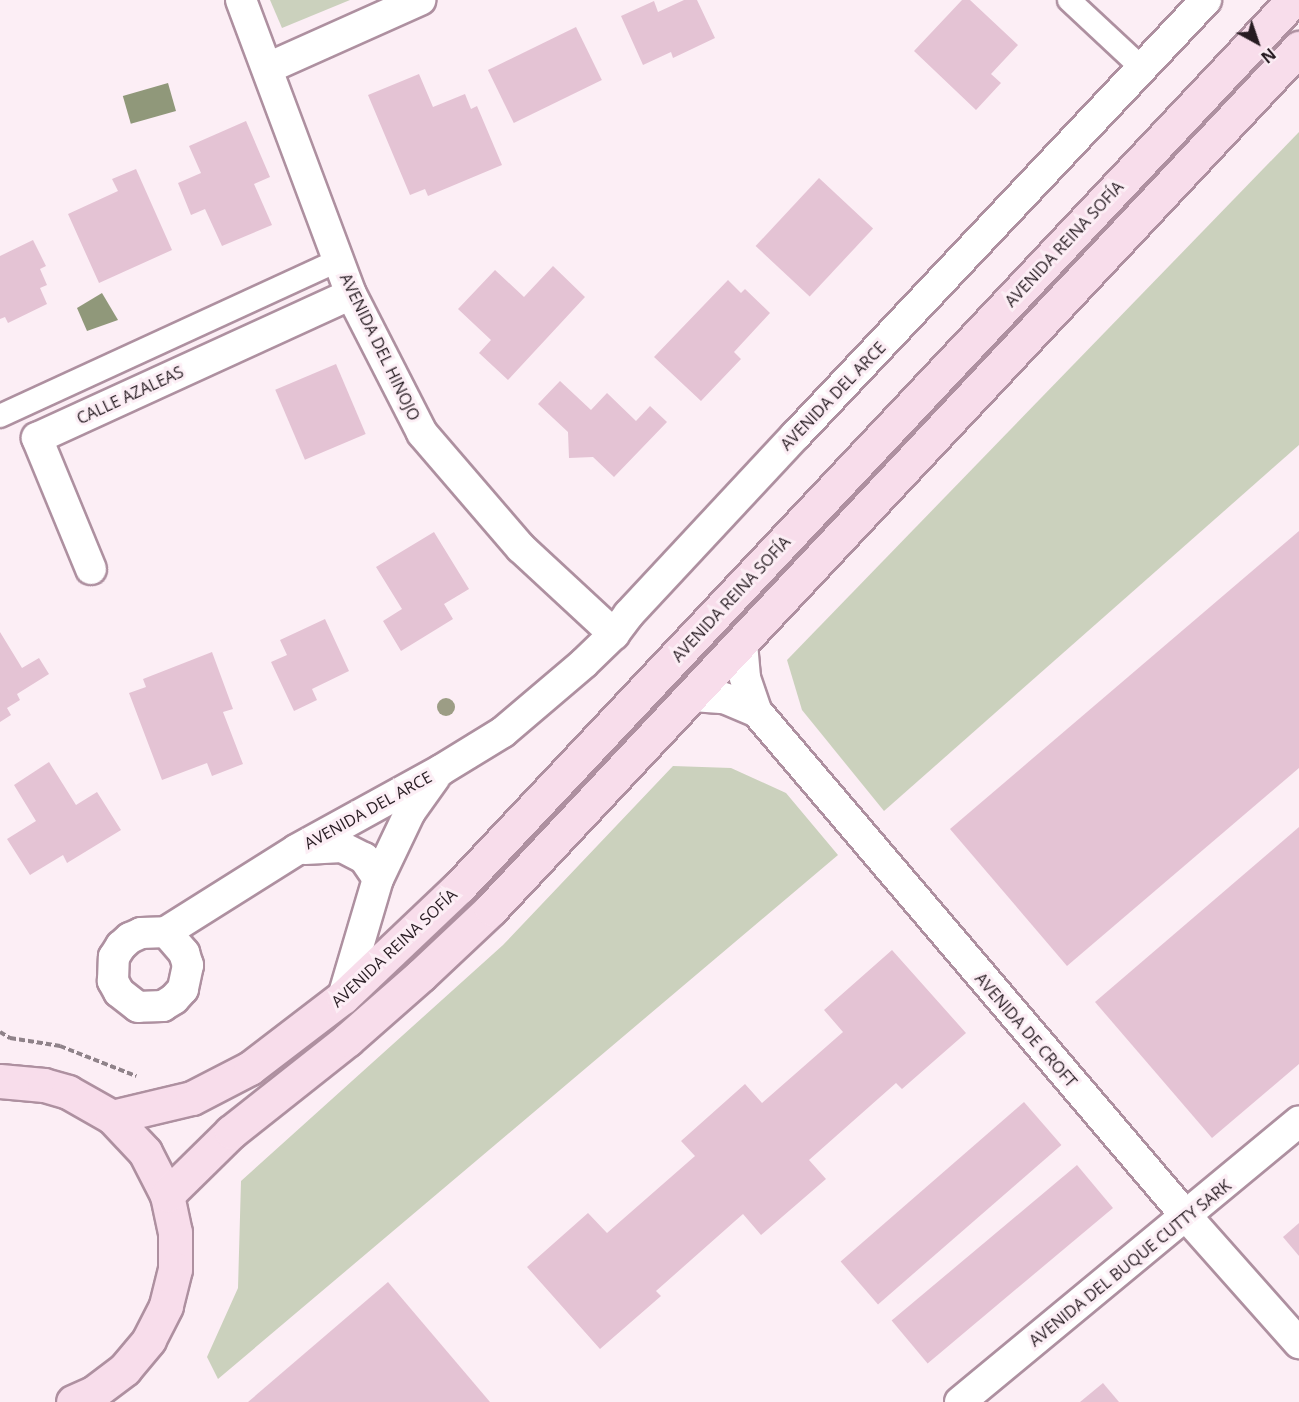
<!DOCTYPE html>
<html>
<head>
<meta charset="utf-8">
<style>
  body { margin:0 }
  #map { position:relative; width:1299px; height:1402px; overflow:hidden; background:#fceef5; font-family:"Open Sans",sans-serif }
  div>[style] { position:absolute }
  .green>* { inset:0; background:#cbd1bd }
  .water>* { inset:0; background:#90987a; transform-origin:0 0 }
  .building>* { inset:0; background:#e4c3d4; transform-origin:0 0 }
  .path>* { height:4px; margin-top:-2px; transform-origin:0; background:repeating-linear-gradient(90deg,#8f8289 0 6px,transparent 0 9px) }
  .roads { filter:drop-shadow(2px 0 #ae90a0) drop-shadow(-2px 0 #ae90a0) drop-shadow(0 2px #ae90a0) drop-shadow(0 -2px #ae90a0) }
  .pedestrian>* { height:22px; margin:-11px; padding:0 11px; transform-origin:11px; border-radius:11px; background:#fff }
  .minor>* { height:30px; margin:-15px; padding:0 15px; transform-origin:15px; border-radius:15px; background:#fff }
  .primary>* { height:33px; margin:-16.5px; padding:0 16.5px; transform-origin:16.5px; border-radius:16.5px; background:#f8ddeb }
  .trees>* { width:18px; height:18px; margin:-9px; border-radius:50%; background:#9c9d85 }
  span { translate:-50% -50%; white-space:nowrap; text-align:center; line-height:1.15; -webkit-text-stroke:6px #fceef5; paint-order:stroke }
  .street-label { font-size:16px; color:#271c22 }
  .north { position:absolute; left:1227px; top:12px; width:60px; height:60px; -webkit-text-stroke:4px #fceef5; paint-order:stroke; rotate:140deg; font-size:16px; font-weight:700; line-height:24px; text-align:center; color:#271c22 }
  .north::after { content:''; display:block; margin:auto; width:21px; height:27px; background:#271c22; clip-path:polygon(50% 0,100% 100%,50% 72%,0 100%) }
</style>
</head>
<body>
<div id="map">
  <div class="green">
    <i style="clip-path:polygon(270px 0,350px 0,282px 28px)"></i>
    <i style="clip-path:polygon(1299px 132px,1299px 445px,884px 811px,802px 710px,787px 660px)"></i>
    <i style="clip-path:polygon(673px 766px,731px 768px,786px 793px,838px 855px,218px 1379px,207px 1357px,238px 1288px,241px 1181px,503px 945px)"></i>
  </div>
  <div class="water">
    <i style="left:168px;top:83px;width:29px;height:47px;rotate:74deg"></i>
    <i style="clip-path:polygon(102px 293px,118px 320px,87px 331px,77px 308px)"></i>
  </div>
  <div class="building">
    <i style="clip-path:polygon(684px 0,697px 0,715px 38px,673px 58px,671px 52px,643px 65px,621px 16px,654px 1px,658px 12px)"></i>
    <i style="clip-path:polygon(962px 0,970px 0,1018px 45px,991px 74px,1001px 83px,976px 110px,914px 51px)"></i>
    <i style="left:576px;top:27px;width:59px;height:98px;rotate:64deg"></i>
    <i style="clip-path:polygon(419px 74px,433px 107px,465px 94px,471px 109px,477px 106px,502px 165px,428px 196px,425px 189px,410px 195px,368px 95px)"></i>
    <i style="clip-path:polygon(246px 121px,270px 177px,254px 184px,272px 225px,222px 246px,205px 209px,191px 215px,178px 183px,201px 173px,189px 146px)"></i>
    <i style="clip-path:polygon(136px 169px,172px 250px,99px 283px,68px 214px,118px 191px,112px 179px)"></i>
    <i style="left:819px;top:178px;width:74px;height:93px;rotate:43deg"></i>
    <i style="clip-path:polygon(33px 240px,46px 266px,40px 269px,47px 285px,40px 288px,47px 304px,8px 323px,5px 317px,0 319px,0 256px)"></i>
    <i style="clip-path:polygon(553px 266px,585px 297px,508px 380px,479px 353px,491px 340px,458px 309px,495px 270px,524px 297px)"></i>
    <i style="clip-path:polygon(728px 280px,741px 293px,745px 289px,770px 313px,734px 352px,741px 359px,701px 401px,654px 357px)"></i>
    <i style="left:336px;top:364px;width:76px;height:66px;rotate:67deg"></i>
    <i style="clip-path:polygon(560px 381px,591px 410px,607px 393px,636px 421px,650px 406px,667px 422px,614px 477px,593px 457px,569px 458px,568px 432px,538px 404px)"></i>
    <i style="clip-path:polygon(1299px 531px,1299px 768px,1067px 966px,950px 829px)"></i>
    <i style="clip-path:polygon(434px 532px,469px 589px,444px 604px,453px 619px,401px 651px,383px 621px,402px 609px,376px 567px)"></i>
    <i style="clip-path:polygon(325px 619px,349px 671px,312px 689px,317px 700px,294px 711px,271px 662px,287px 655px,280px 640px)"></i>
    <i style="clip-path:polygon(0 632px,22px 668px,39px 658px,49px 674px,17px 694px,20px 700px,7px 708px,11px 715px,0 722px)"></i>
    <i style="clip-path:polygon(212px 652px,233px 709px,223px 712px,243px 764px,212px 776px,207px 763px,162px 780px,129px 693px,146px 687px,143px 679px)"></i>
    <i style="clip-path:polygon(49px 762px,76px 805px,97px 792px,121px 830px,67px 863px,63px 855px,30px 875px,7px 839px,36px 821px,14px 785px)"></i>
    <i style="clip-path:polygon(1299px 827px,1299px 1064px,1212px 1138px,1095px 1002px)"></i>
    <i style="clip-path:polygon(892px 950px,966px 1033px,902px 1089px,896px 1083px,809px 1160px,826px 1179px,761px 1235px,743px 1214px,656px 1291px,661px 1296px,600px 1349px,527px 1267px,588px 1213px,607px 1233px,695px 1156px,681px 1141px,745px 1084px,762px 1103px,843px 1032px,824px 1010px)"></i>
    <i style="left:1024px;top:1102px;width:57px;height:243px;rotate:49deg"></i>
    <i style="left:1077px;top:1165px;width:56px;height:242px;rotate:50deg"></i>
    <i style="clip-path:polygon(1299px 1223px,1299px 1256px,1283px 1237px)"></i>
    <i style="clip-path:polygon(388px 1282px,490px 1402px,248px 1402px)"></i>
    <i style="clip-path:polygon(1103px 1383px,1119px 1402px,1080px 1402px)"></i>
  </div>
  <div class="path">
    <i style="left:0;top:1032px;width:12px;rotate:31deg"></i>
    <i style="left:10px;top:1038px;width:51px;rotate:9.1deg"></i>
    <i style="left:60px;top:1046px;width:82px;rotate:21.5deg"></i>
  </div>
  <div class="roads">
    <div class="pedestrian">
      <i style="left:1069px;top:0;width:101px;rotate:43deg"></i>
      <i style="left:0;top:416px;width:373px;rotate:-24.7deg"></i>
    </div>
    <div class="minor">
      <i style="left:241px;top:0;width:314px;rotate:69.5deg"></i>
      <i style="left:351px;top:294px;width:156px;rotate:62.9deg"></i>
      <i style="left:422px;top:433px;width:152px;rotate:49.3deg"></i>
      <i style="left:521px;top:548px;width:127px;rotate:42.8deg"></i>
      <i style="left:268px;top:68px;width:167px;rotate:-24.1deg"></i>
      <i style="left:91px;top:569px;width:142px;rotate:-112.4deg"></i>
      <i style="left:37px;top:438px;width:345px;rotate:-24.6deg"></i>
      <i style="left:742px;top:643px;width:35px;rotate:85deg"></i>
      <i style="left:745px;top:678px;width:36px;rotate:71deg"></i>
      <i style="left:757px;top:712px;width:663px;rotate:49.59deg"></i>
      <i style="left:1187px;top:1217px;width:169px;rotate:48.4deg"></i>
      <i style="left:693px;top:696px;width:31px;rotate:4deg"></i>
      <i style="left:724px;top:698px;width:36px;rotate:23deg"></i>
      <i style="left:305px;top:849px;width:37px;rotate:-3deg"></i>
      <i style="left:342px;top:847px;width:25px;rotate:27deg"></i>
      <i style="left:364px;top:858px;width:25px;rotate:56deg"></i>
      <i style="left:166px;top:932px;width:154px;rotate:-32.2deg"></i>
      <i style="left:296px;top:850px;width:166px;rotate:-28.9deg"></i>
      <i style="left:441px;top:770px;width:73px;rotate:-31.5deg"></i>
      <i style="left:503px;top:732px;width:106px;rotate:-40.4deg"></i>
      <i style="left:584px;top:663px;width:42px;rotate:-44deg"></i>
      <i style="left:614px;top:634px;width:25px;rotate:-53deg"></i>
      <i style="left:629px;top:614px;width:245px;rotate:-47deg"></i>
      <i style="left:796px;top:435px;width:598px;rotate:-46.69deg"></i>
      <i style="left:166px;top:932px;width:28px;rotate:49deg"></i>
      <i style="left:184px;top:953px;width:13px;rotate:72deg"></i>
      <i style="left:188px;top:965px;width:25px;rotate:102deg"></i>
      <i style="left:183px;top:989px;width:13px;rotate:132deg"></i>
      <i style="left:174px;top:999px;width:13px;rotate:148deg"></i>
      <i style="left:163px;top:1006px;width:25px;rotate:178deg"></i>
      <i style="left:138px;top:1007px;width:24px;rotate:-142deg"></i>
      <i style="left:119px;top:992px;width:13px;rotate:-119deg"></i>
      <i style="left:113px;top:981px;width:24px;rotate:-88deg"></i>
      <i style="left:114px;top:957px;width:13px;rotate:-58deg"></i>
      <i style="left:121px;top:946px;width:12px;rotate:-42deg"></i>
      <i style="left:130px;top:938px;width:12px;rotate:-24deg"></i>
      <i style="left:141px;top:933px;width:25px;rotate:-2deg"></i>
      <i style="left:343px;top:997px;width:123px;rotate:-73.5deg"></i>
      <i style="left:378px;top:879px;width:74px;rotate:-64.5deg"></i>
      <i style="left:410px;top:812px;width:43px;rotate:-54.5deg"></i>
      <i style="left:960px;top:1402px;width:440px;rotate:-39.6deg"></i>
    </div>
    <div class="primary">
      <i style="left:0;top:1081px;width:44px;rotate:5.2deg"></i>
      <i style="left:44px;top:1085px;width:25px;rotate:16deg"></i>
      <i style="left:68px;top:1092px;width:51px;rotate:29.6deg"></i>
      <i style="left:112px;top:1117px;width:48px;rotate:46.7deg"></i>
      <i style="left:145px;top:1152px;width:48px;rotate:62.9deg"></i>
      <i style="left:167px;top:1195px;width:38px;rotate:78deg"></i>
      <i style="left:175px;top:1232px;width:37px;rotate:90deg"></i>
      <i style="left:175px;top:1269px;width:38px;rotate:104deg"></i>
      <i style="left:166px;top:1306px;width:38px;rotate:117deg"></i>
      <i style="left:149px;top:1340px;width:38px;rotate:130deg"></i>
      <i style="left:125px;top:1369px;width:38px;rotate:143deg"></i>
      <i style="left:95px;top:1392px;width:24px;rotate:156deg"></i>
      <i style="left:112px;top:1117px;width:82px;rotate:-13.4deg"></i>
      <i style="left:192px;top:1098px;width:65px;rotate:-27.3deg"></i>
      <i style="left:250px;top:1068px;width:117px;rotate:-37.4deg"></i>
      <i style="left:343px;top:997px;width:160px;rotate:-43.5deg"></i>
      <i style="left:459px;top:887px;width:1218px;rotate:-46.76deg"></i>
      <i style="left:167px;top:1195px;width:90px;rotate:-44.5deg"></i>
      <i style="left:231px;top:1132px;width:148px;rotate:-38.4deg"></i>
      <i style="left:347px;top:1040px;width:98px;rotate:-41.3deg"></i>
      <i style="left:421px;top:975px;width:96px;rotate:-43.3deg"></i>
      <i style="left:491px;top:909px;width:1181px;rotate:-46.82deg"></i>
    </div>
  </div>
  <div class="trees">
    <i style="left:446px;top:707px"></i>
  </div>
  <div class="street-label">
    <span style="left:1064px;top:244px;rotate:-47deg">AVENIDA REINA SOFÍA</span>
    <span style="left:380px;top:347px;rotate:64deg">AVENIDA DEL HINOJO</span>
    <span style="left:130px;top:395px;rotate:-25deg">CALLE AZALEAS</span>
    <span style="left:833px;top:396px;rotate:-46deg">AVENIDA DEL ARCE</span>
    <span style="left:731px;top:599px;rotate:-47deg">AVENIDA REINA SOFÍA</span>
    <span style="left:368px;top:810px;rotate:-29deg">AVENIDA DEL ARCE</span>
    <span style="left:394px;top:948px;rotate:-43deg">AVENIDA REINA SOFÍA</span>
    <span style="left:1026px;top:1030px;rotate:49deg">AVENIDA DE CROFT</span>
    <span style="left:1130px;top:1263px;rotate:-39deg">AVENIDA DEL BUQUE CUTTY SARK</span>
  </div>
  <div class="north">N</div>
</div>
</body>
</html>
